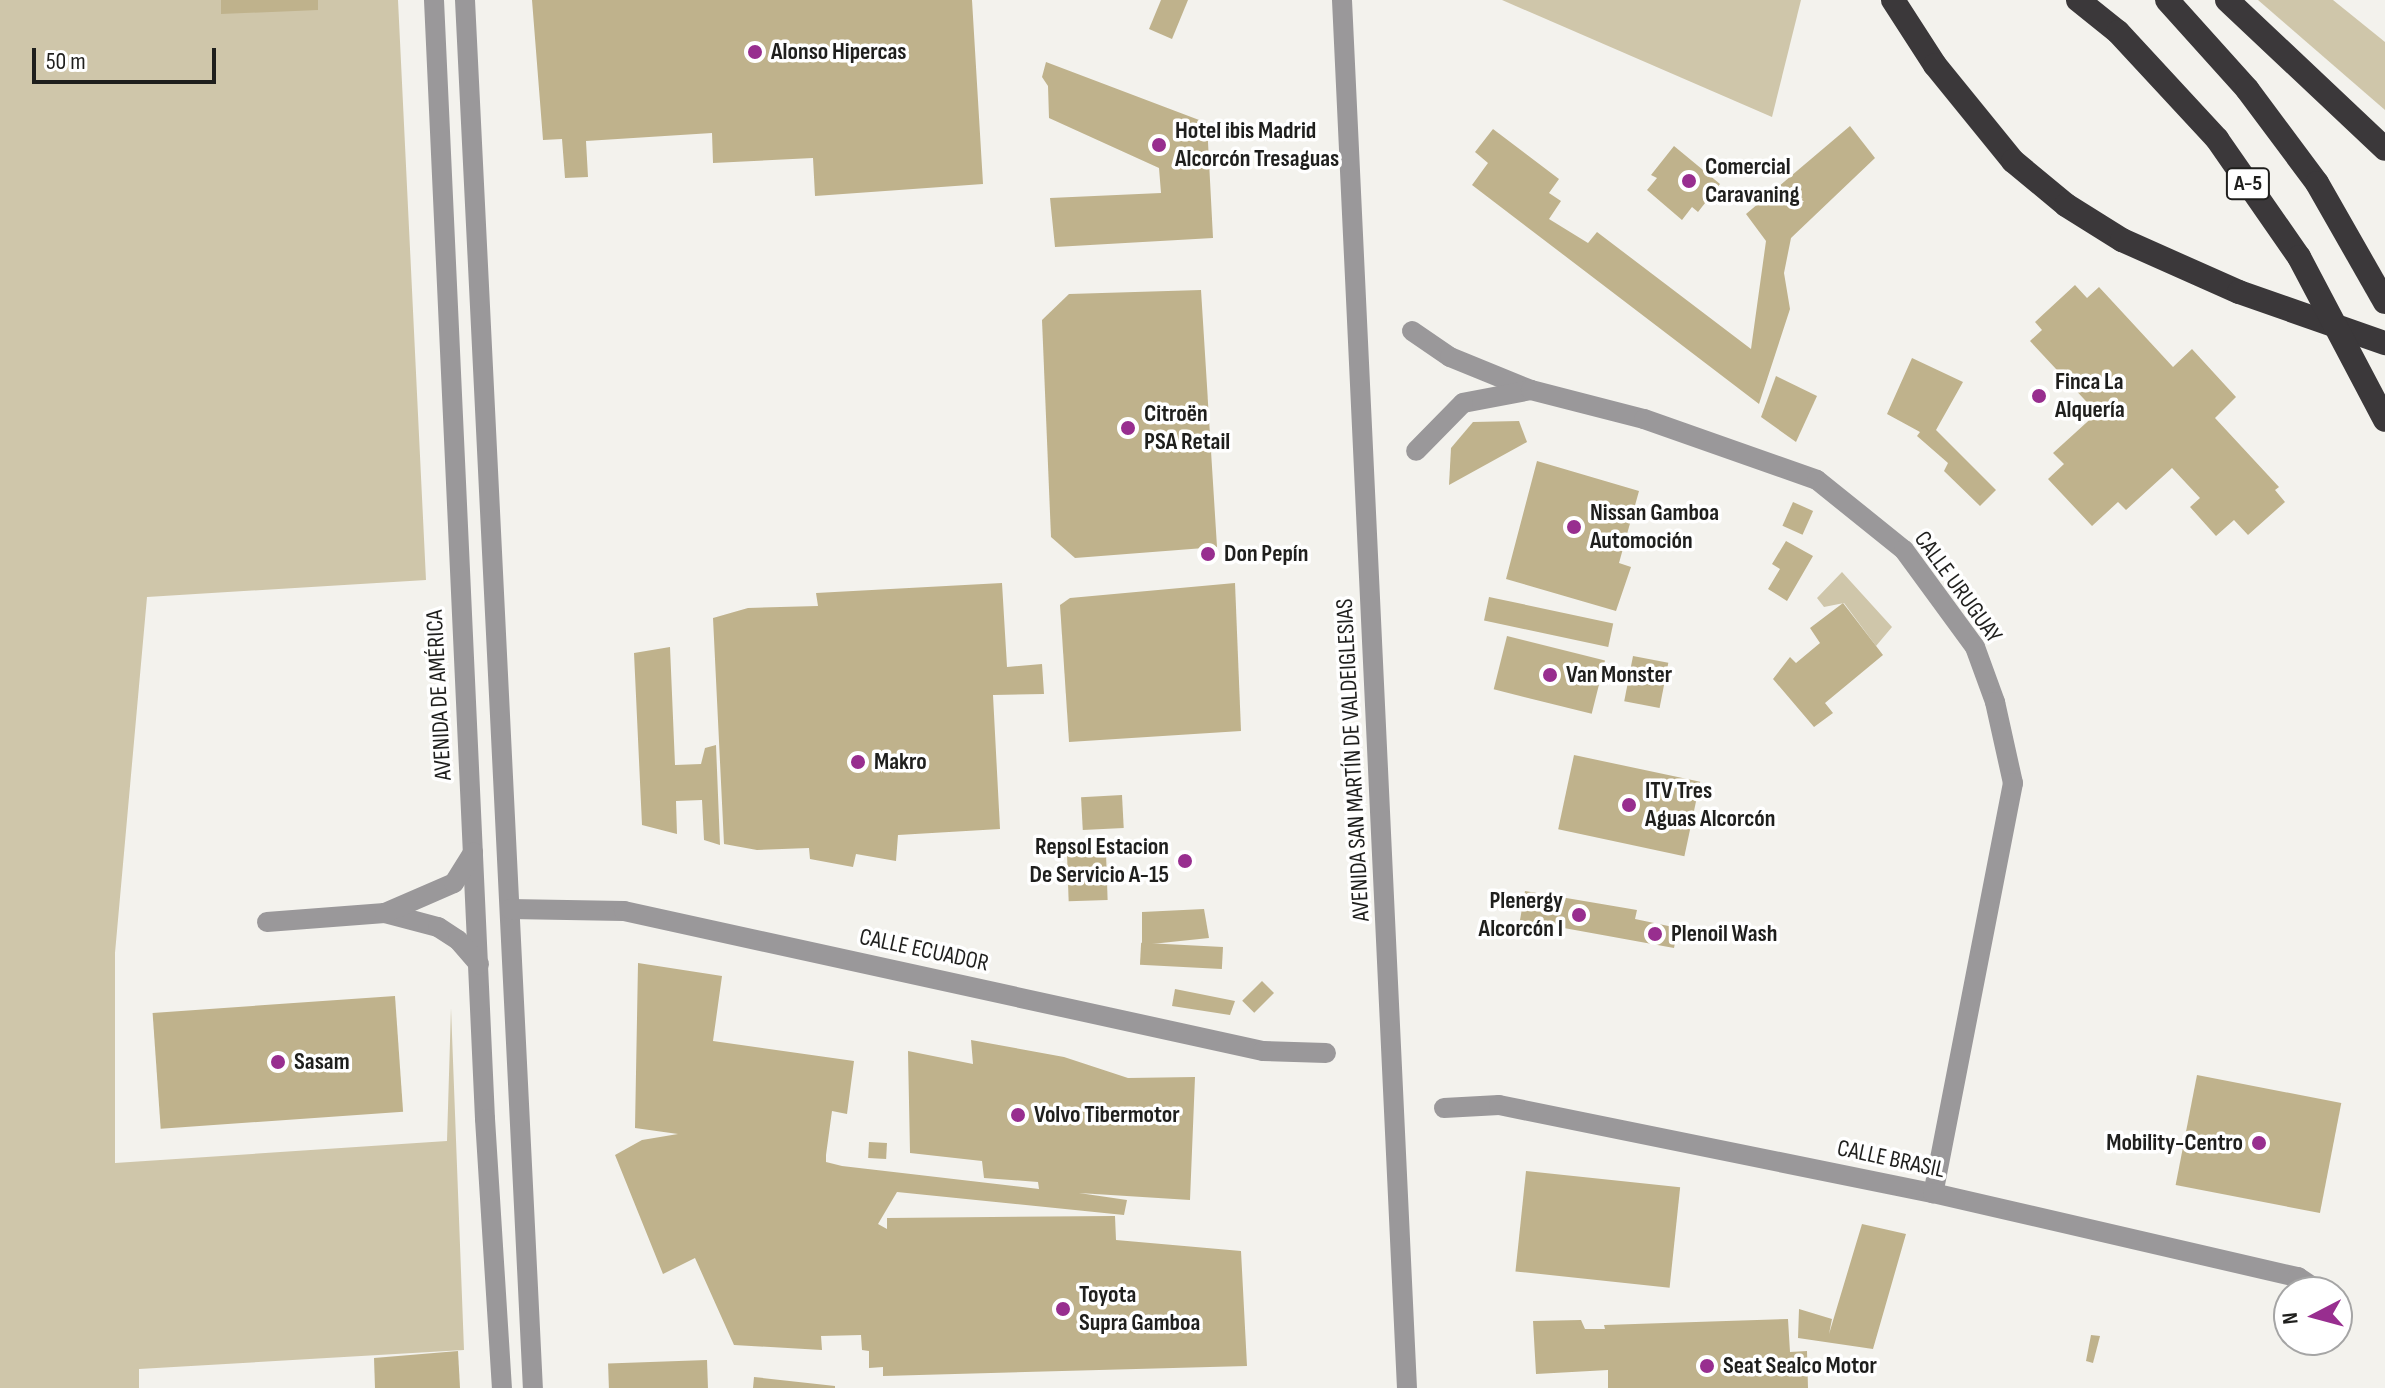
<!DOCTYPE html>
<html>
<head>
<meta charset="utf-8">
<style>
  body { margin:0 }
  #map { position:relative; width:2385px; height:1388px; overflow:hidden; background:#f3f2ed; font-family:"Sofia Sans Condensed",sans-serif }
  div>[style] { position:absolute }
  .green>* { inset:0; background:#cfc6aa }
  .building>* { inset:0; background:#bfb28c; transform-origin:0 0 }
  .minor>* { height:20px; margin:-10px; padding:0 10px; transform-origin:10px; border-radius:10px; background:#9a989a }
  .highway>* { height:24px; margin:-12px; padding:0 12px; transform-origin:12px; border-radius:12px; background:#3b383a }
  .dots>* { width:22px; height:22px; translate:-50% -50%; box-sizing:border-box; border:4px solid #fff; border-radius:50% }
  span { translate:-50% -50%; white-space:nowrap; text-align:center; line-height:1.15; -webkit-text-stroke:7px #fff; paint-order:stroke }
  .shield-label span { padding:2px 6px; background:#fff; border:2px solid; border-radius:6px; -webkit-text-stroke-width:0 }
  .shield-label { font-size:22px; color:#1f1f1d; font-weight:700 }
  .poi-label { font-size:24px; color:#1f1f1d; font-weight:700 }
  .left { translate:0 -50%; text-align:left }
  .right { translate:-100% -50%; text-align:right }
  .street-label { font-size:24px; color:#1f1f1d }
  .north { position:absolute; left:2273px; top:1276px; width:80px; height:80px; box-sizing:border-box; background:#fff; border:2px solid #a5a5a5; border-radius:50%; rotate:264deg; font-size:22px; font-weight:700; line-height:32px; text-align:center; color:#1f1f1d }
  .north::after { content:''; display:block; margin:auto; width:28px; height:36px; background:#982e8f; clip-path:polygon(50% 0,100% 100%,50% 72%,0 100%) }
  .scale { position:absolute; left:32px; top:48px; width:184px; height:36px; box-sizing:border-box; border:4px solid #1f1f1d; border-top:0; padding-left:10px; font-size:24px; line-height:28px; white-space:nowrap; color:#1f1f1d; -webkit-text-stroke:6px #fff; paint-order:stroke }
</style>
</head>
<body>
<div id="map">
  <div class="green">
    <i style="clip-path:polygon(0 0,398px 0,426px 580px,147px 597px,115px 953px,115px 1163px,447px 1141px,451px 1008px,464px 1350px,139px 1369px,139px 1388px,0 1388px)"></i>
    <i style="clip-path:polygon(1502px 0,1801px 0,1772px 117px)"></i>
    <i style="clip-path:polygon(2258px 0,2333px 0,2385px 42px,2385px 110px)"></i>
    <i style="clip-path:polygon(1842px 572px,1892px 627px,1876px 646px,1844px 603px,1824px 607px,1817px 598px)"></i>
  </div>
  <div class="building">
    <i style="clip-path:polygon(221px 0,318px 0,318px 10px,221px 14px)"></i>
    <i style="clip-path:polygon(532px 0,972px 0,983px 184px,815px 196px,813px 158px,713px 163px,712px 133px,586px 141px,588px 177px,565px 178px,562px 139px,543px 140px)"></i>
    <i style="clip-path:polygon(1161px 0,1188px 0,1172px 39px,1149px 29px)"></i>
    <i style="clip-path:polygon(1046px 62px,1207px 123px,1213px 238px,1055px 247px,1050px 198px,1161px 193px,1159px 168px,1049px 118px,1048px 86px,1042px 77px)"></i>
    <i style="clip-path:polygon(1850px 126px,1875px 158px,1791px 238px,1784px 273px,1790px 309px,1759px 404px,1472px 185px,1488px 163px,1475px 152px,1493px 129px,1559px 179px,1549px 193px,1561px 201px,1549px 219px,1588px 243px,1597px 232px,1751px 349px,1766px 241px,1746px 214px)"></i>
    <i style="clip-path:polygon(1674px 146px,1720px 184px,1698px 212px,1692px 207px,1682px 220px,1647px 190px,1657px 178px,1651px 175px)"></i>
    <i style="clip-path:polygon(2075px 285px,2087px 298px,2099px 287px,2173px 367px,2192px 349px,2236px 397px,2215px 418px,2279px 487px,2275px 490px,2285px 502px,2248px 535px,2234px 520px,2216px 536px,2190px 507px,2200px 498px,2172px 468px,2126px 510px,2118px 502px,2092px 526px,2048px 479px,2064px 464px,2053px 453px,2097px 413px,2030px 341px,2042px 330px,2035px 322px)"></i>
    <i style="clip-path:polygon(1201px 290px,1217px 547px,1075px 558px,1051px 537px,1042px 320px,1069px 294px)"></i>
    <i style="clip-path:polygon(1912px 358px,1963px 382px,1936px 430px,1996px 490px,1980px 506px,1944px 471px,1948px 463px,1917px 436px,1920px 432px,1887px 414px)"></i>
    <i style="clip-path:polygon(1776px 376px,1817px 396px,1796px 442px,1761px 417px)"></i>
    <i style="clip-path:polygon(1519px 421px,1527px 442px,1449px 485px,1451px 448px,1473px 422px)"></i>
    <i style="clip-path:polygon(1537px 461px,1639px 491px,1619px 563px,1631px 567px,1616px 611px,1506px 579px)"></i>
    <i style="left:1793px;top:502px;width:22px;height:26px;rotate:24deg"></i>
    <i style="clip-path:polygon(1786px 541px,1813px 556px,1787px 601px,1768px 589px,1780px 569px,1772px 564px)"></i>
    <i style="clip-path:polygon(1002px 583px,1007px 667px,1042px 664px,1044px 694px,993px 695px,1000px 829px,898px 835px,896px 861px,856px 854px,853px 867px,810px 859px,809px 848px,757px 850px,724px 844px,713px 618px,748px 608px,818px 606px,816px 593px)"></i>
    <i style="clip-path:polygon(1235px 583px,1241px 731px,1069px 742px,1060px 605px,1070px 598px)"></i>
    <i style="left:1489px;top:597px;width:127px;height:24px;rotate:12deg"></i>
    <i style="clip-path:polygon(1843px 603px,1883px 655px,1825px 703px,1833px 713px,1814px 727px,1773px 679px,1790px 657px,1796px 663px,1820px 643px,1810px 628px)"></i>
    <i style="left:1507px;top:636px;width:101px;height:55px;rotate:14deg"></i>
    <i style="clip-path:polygon(670px 647px,675px 765px,701px 764px,705px 748px,716px 745px,720px 845px,704px 840px,702px 800px,676px 801px,677px 834px,642px 825px,634px 653px)"></i>
    <i style="left:1633px;top:656px;width:36px;height:46px;rotate:11deg"></i>
    <i style="left:1574px;top:755px;width:129px;height:76px;rotate:12deg"></i>
    <i style="left:1122px;top:795px;width:33px;height:41px;rotate:87deg"></i>
    <i style="left:1106px;top:853px;width:47px;height:39px;rotate:88deg"></i>
    <i style="clip-path:polygon(1525px 891px,1637px 910px,1635px 919px,1678px 928px,1674px 948px,1520px 920px)"></i>
    <i style="clip-path:polygon(1204px 909px,1209px 938px,1142px 945px,1142px 912px)"></i>
    <i style="left:1223px;top:947px;width:22px;height:82px;rotate:93deg"></i>
    <i style="clip-path:polygon(638px 963px,722px 976px,713px 1041px,854px 1061px,847px 1114px,832px 1111px,826px 1155px,826px 1162px,842px 1166px,1039px 1189px,1038px 1182px,984px 1178px,982px 1161px,910px 1153px,908px 1051px,973px 1064px,971px 1040px,1064px 1057px,1128px 1078px,1195px 1077px,1190px 1200px,1079px 1193px,1127px 1200px,1124px 1215px,897px 1192px,878px 1224px,887px 1229px,887px 1218px,1115px 1216px,1116px 1240px,1241px 1251px,1247px 1366px,883px 1376px,883px 1367px,869px 1368px,869px 1351px,862px 1350px,861px 1335px,821px 1336px,822px 1350px,734px 1345px,695px 1258px,663px 1274px,615px 1155px,642px 1140px,678px 1134px,635px 1128px)"></i>
    <i style="left:1262px;top:981px;width:17px;height:28px;rotate:45deg"></i>
    <i style="clip-path:polygon(1175px 989px,1235px 1001px,1230px 1015px,1172px 1006px)"></i>
    <i style="left:395px;top:996px;width:116px;height:243px;rotate:86deg"></i>
    <i style="left:2197px;top:1075px;width:147px;height:112px;rotate:11deg"></i>
    <i style="left:869px;top:1142px;width:18px;height:16px;rotate:3deg"></i>
    <i style="left:1526px;top:1171px;width:155px;height:101px;rotate:6deg"></i>
    <i style="clip-path:polygon(1862px 1224px,1906px 1234px,1873px 1349px,1798px 1338px,1799px 1309px,1832px 1319px,1829px 1334px)"></i>
    <i style="clip-path:polygon(1788px 1319px,1790px 1352px,1807px 1351px,1808px 1388px,1608px 1388px,1608px 1370px,1536px 1374px,1533px 1321px,1581px 1320px,1585px 1329px,1605px 1329px,1604px 1325px)"></i>
    <i style="clip-path:polygon(2091px 1335px,2100px 1336px,2093px 1363px,2086px 1361px)"></i>
    <i style="clip-path:polygon(458px 1351px,460px 1388px,375px 1388px,374px 1358px)"></i>
    <i style="left:707px;top:1360px;width:28px;height:99px;rotate:88deg"></i>
    <i style="clip-path:polygon(754px 1377px,835px 1386px,835px 1388px,753px 1388px)"></i>
  </div>
  <div class="minor">
    <i style="left:434px;top:0;width:1120px;rotate:87.39deg"></i>
    <i style="left:485px;top:1119px;width:270px;rotate:86.4deg"></i>
    <i style="left:465px;top:0;width:1390px;rotate:87.2deg"></i>
    <i style="left:1342px;top:0;width:1390px;rotate:87.32deg"></i>
    <i style="left:1412px;top:331px;width:46px;rotate:34.4deg"></i>
    <i style="left:1450px;top:357px;width:87px;rotate:22.2deg"></i>
    <i style="left:1531px;top:390px;width:69px;rotate:169.2deg"></i>
    <i style="left:1463px;top:403px;width:67px;rotate:134.4deg"></i>
    <i style="left:1531px;top:390px;width:117px;rotate:14.4deg"></i>
    <i style="left:1644px;top:419px;width:183px;rotate:19.4deg"></i>
    <i style="left:1817px;top:480px;width:112px;rotate:38.8deg"></i>
    <i style="left:1904px;top:550px;width:120px;rotate:53.8deg"></i>
    <i style="left:1975px;top:647px;width:59px;rotate:70deg"></i>
    <i style="left:1995px;top:702px;width:83px;rotate:77.5deg"></i>
    <i style="left:2013px;top:783px;width:418px;rotate:101deg"></i>
    <i style="left:510px;top:909px;width:114px;rotate:1deg"></i>
    <i style="left:624px;top:911px;width:654px;rotate:12.36deg"></i>
    <i style="left:1263px;top:1051px;width:63px;rotate:1.8deg"></i>
    <i style="left:385px;top:913px;width:55px;rotate:14.8deg"></i>
    <i style="left:438px;top:927px;width:24px;rotate:33deg"></i>
    <i style="left:458px;top:940px;width:32px;rotate:49deg"></i>
    <i style="left:267px;top:922px;width:118px;rotate:-4.4deg"></i>
    <i style="left:385px;top:913px;width:75px;rotate:-23.5deg"></i>
    <i style="left:454px;top:883px;width:36px;rotate:-58deg"></i>
    <i style="left:1444px;top:1108px;width:55px;rotate:-3.1deg"></i>
    <i style="left:1499px;top:1105px;width:443px;rotate:11.5deg"></i>
    <i style="left:1933px;top:1193px;width:375px;rotate:13deg"></i>
    <i style="left:2298px;top:1277px;width:27px;rotate:34deg"></i>
    <i style="left:2337px;top:1304px;width:4px;rotate:34deg"></i>
  </div>
  <div class="highway">
    <i style="left:1893px;top:0;width:77px;rotate:57.1deg"></i>
    <i style="left:1935px;top:65px;width:124px;rotate:50.9deg"></i>
    <i style="left:2013px;top:161px;width:69px;rotate:39.7deg"></i>
    <i style="left:2066px;top:205px;width:66px;rotate:32deg"></i>
    <i style="left:2122px;top:240px;width:128px;rotate:24deg"></i>
    <i style="left:2239px;top:292px;width:155px;rotate:19.3deg"></i>
    <i style="left:2078px;top:0;width:51px;rotate:38.7deg"></i>
    <i style="left:2118px;top:32px;width:146px;rotate:47.2deg"></i>
    <i style="left:2217px;top:139px;width:144px;rotate:55.2deg"></i>
    <i style="left:2299px;top:257px;width:184px;rotate:62.2deg"></i>
    <i style="left:2167px;top:0;width:120px;rotate:48deg"></i>
    <i style="left:2247px;top:89px;width:117px;rotate:53.3deg"></i>
    <i style="left:2317px;top:183px;width:137px;rotate:60.3deg"></i>
    <i style="left:2227px;top:0;width:217px;rotate:43.3deg"></i>
  </div>
  <div class="dots">
    <i style="left:755px;top:52px;background:#982e8f"></i>
    <i style="left:1159px;top:145px;background:#982e8f"></i>
    <i style="left:1689px;top:181px;background:#982e8f"></i>
    <i style="left:2039px;top:396px;background:#982e8f"></i>
    <i style="left:1128px;top:428px;background:#982e8f"></i>
    <i style="left:1574px;top:527px;background:#982e8f"></i>
    <i style="left:1208px;top:554px;background:#982e8f"></i>
    <i style="left:1550px;top:675px;background:#982e8f"></i>
    <i style="left:858px;top:762px;background:#982e8f"></i>
    <i style="left:1629px;top:805px;background:#982e8f"></i>
    <i style="left:1185px;top:861px;background:#982e8f"></i>
    <i style="left:1579px;top:915px;background:#982e8f"></i>
    <i style="left:1655px;top:934px;background:#982e8f"></i>
    <i style="left:278px;top:1062px;background:#982e8f"></i>
    <i style="left:1018px;top:1115px;background:#982e8f"></i>
    <i style="left:2259px;top:1143px;background:#982e8f"></i>
    <i style="left:1063px;top:1309px;background:#982e8f"></i>
    <i style="left:1707px;top:1366px;background:#982e8f"></i>
  </div>
  <div class="shield-label">
    <span style="left:2248px;top:184px">A-5</span>
  </div>
  <div class="poi-label">
    <span class="left" style="left:771px;top:52px">Alonso Hipercas</span>
    <span class="left" style="left:1175px;top:145px">Hotel ibis Madrid<br>Alcorcón Tresaguas</span>
    <span class="left" style="left:1705px;top:181px">Comercial<br>Caravaning</span>
    <span class="left" style="left:2055px;top:396px">Finca La<br>Alquería</span>
    <span class="left" style="left:1144px;top:428px">Citroën<br>PSA Retail</span>
    <span class="left" style="left:1590px;top:527px">Nissan Gamboa<br>Automoción</span>
    <span class="left" style="left:1224px;top:554px">Don Pepín</span>
    <span class="left" style="left:1566px;top:675px">Van Monster</span>
    <span class="left" style="left:874px;top:762px">Makro</span>
    <span class="left" style="left:1645px;top:805px">ITV Tres<br>Aguas Alcorcón</span>
    <span class="right" style="left:1169px;top:861px">Repsol Estacion<br>De Servicio A-15</span>
    <span class="right" style="left:1563px;top:915px">Plenergy<br>Alcorcón I</span>
    <span class="left" style="left:1671px;top:934px">Plenoil Wash</span>
    <span class="left" style="left:294px;top:1062px">Sasam</span>
    <span class="left" style="left:1034px;top:1115px">Volvo Tibermotor</span>
    <span class="right" style="left:2243px;top:1143px">Mobility-Centro</span>
    <span class="left" style="left:1079px;top:1309px">Toyota<br>Supra Gamboa</span>
    <span class="left" style="left:1723px;top:1366px">Seat Sealco Motor</span>
  </div>
  <div class="street-label">
    <span style="left:1958px;top:587px;rotate:54deg">CALLE URUGUAY</span>
    <span style="left:439px;top:695px;rotate:-93deg">AVENIDA DE AMÉRICA</span>
    <span style="left:1353px;top:760px;rotate:-93deg">AVENIDA SAN MARTÍN DE VALDEIGLESIAS</span>
    <span style="left:924px;top:950px;rotate:12deg">CALLE ECUADOR</span>
    <span style="left:1891px;top:1159px;rotate:12deg">CALLE BRASIL</span>
  </div>
  <div class="north">N</div>
  <div class="scale">50 m</div>
</div>
</body>
</html>
